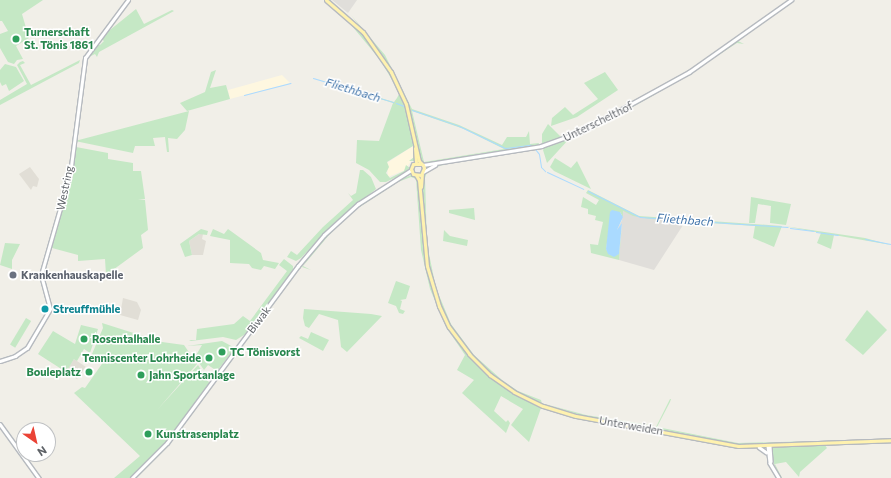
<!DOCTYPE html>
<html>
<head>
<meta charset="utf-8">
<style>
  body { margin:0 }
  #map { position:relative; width:891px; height:478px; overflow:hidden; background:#f1efe8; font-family:Commissioner,sans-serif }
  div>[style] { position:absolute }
  .commercial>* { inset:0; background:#fef7e0 }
  .industrial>* { inset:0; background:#e0deda }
  .education>* { inset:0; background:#e1ded6; transform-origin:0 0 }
  .green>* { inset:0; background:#c5e8c5; transform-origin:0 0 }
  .water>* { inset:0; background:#aadaff }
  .stream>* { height:1px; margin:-0.5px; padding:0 0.5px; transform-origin:0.5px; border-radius:0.5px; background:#aadaff }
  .roads { filter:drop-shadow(1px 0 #b6babf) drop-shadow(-1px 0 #b6babf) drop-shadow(0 1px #b6babf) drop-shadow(0 -1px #b6babf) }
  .secondary>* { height:2.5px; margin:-1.25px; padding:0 1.25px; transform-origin:1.25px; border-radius:1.25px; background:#fff }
  .primary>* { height:3px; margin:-1.5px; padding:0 1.5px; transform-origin:1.5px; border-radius:1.5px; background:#fff2af }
  .dots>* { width:11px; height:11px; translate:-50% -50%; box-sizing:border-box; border:2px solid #fff; border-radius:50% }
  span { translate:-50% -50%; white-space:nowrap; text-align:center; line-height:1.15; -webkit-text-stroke:3px #fff; paint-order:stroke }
  .leisure-label { font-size:11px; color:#27864d; font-weight:700 }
  .left { translate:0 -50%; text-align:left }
  .right { translate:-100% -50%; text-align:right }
  .street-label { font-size:11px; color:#5f6368 }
  .worship-label { font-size:11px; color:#5b616d; font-weight:700 }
  .culture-label { font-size:11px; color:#0d838f; font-weight:700 }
  .water-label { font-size:12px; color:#4174aa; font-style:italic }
  .north { position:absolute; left:16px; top:422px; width:40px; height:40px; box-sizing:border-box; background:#fff; border:1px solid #bfc1c3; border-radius:50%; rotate:146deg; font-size:11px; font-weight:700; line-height:16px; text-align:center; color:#5f6368 }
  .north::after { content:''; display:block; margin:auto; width:14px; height:18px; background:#ea4335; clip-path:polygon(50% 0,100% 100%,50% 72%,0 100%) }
</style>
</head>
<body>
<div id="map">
  <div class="commercial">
    <i style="clip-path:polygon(282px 75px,290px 83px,230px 99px,228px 90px)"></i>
    <i style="clip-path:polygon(413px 146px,414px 157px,405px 170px,388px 177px,387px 163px)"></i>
  </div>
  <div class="industrial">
    <i style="clip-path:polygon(332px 0,357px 0,348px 13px)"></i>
    <i style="clip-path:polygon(623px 211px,639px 217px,685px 222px,654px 270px,619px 260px,622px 223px,619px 229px,617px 230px,622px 220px)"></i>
  </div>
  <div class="education">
    <i style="clip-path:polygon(30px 167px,39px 179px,37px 187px,33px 186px,31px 190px,19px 174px)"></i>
    <i style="clip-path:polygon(199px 234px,203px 234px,202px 239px,206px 241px,203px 255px,192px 255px,189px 241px)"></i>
    <i style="clip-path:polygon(123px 298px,137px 302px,141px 310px,138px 320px,120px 315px)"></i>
    <i style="left:74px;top:359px;width:14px;height:15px;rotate:34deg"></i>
  </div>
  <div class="green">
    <i style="clip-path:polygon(0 0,43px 0,22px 14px,29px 38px,16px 46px,23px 59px,17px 60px,14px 64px,8px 62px,0 48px,0 34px,8px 31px,2px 21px,0 21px)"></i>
    <i style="clip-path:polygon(136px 9px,144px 24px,172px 10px,174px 11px,99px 52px,97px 57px,95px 54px,87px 58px,96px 44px,100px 45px,104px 41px,100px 38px)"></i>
    <i style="clip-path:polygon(evenodd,351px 15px,385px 55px,412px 109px,459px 125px,502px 145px,507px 137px,526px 137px,529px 131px,530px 144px,539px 143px,538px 146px,477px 154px,427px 165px,422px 163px,410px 115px,399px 85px,382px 55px,351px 15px,412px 111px,464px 129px,504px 149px,424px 162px,412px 111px)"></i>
    <i style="clip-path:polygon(347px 20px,368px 40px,387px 67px,397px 86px,413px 132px,415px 161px,409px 161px,414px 157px,413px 146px,387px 162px,389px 167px,386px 173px,390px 178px,404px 171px,406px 165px,410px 168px,409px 171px,386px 182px,380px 182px,369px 170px,356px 163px,357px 140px,379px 141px,393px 103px,313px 78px,394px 102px,397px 98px,399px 94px,396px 87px,381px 61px)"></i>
    <i style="clip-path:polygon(738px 41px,744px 44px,737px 43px,694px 71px,654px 95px,597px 127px,569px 139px,547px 163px,543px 150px,545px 147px,587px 130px,628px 109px)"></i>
    <i style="clip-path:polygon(80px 60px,79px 63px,0 105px,0 100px,27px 84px,17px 65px,20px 62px,23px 61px,25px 63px,20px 65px,31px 85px)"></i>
    <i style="clip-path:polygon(5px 64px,16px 67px,24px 81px,9px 91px,6px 84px,2px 86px,0 82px,0 70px)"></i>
    <i style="clip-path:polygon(216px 70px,210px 88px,226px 85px,230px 99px,187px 111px,180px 103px,205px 92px,211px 72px)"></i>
    <i style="clip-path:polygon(605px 72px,618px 90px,577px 117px,551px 126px,552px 118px,565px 107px,573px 115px,598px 99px,584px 83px)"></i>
    <i style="clip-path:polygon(189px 111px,185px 130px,177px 139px,168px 138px,169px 152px,167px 152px,165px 137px,153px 138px,155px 146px,135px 146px,133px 153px,75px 141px)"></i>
    <i style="clip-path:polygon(548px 124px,562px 138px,542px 144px,542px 134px)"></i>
    <i style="clip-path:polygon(76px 147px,108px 153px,108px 159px,133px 163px,133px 171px,141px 171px,145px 199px,138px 199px,145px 200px,148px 230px,141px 235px,143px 248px,106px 275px,105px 259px,78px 261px,78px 255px,52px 248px,68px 189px)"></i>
    <i style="clip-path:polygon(555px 158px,571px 168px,577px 161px,591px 189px,554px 171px,550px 167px)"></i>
    <i style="clip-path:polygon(466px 159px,433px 168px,427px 172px,425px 178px,427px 244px,436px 288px,451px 324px,474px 355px,502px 380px,518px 391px,541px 400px,542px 404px,510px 389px,474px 358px,451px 328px,434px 290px,427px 258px,422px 176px,428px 169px)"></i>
    <i style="clip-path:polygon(360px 170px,363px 170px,371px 177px,376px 189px,333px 224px,301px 258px,296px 261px,287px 257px,291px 251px,297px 255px,323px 227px,353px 200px,348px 193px,351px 196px,356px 193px)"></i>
    <i style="clip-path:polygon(411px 175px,416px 177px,418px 181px,425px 264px,438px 307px,459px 344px,478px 366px,513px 394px,541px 408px,529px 442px,511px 425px,523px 409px,501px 396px,494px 411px,506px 422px,508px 420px,510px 423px,506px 433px,462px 393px,474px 380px,457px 370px,465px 355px,446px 327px,430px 289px,421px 250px,416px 179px,411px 177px,398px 182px,352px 212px,329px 235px,303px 266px,311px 270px,302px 267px,320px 241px,353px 210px,391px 184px)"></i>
    <i style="clip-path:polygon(588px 190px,639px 216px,782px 226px,774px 247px,753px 238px,755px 226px,650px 219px,633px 216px,623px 211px,623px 217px,620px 212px,611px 219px,606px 249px,610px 255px,619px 254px,622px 226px,619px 260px,591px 253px,590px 244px,598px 245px,603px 222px,595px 220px,596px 216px,588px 214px,588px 209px,581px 207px,583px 197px,596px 205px,599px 200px,586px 193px)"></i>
    <i style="clip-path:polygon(751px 197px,791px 204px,786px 225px,770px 223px,771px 206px,758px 204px,755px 223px,749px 223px)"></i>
    <i style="clip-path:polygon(474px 208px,475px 220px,449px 213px,449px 210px)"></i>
    <i style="clip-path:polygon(784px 226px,865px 238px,891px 245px,834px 235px,831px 249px,817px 243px,821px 233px)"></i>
    <i style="clip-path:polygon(201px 229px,208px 231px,207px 235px,199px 234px,189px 241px,192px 255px,185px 257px,180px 244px)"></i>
    <i style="clip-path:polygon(213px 229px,224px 234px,228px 229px,261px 253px,263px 260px,279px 263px,275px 269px,264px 266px,261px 270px,252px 268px,249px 264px,230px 263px,230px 240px,210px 236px)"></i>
    <i style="clip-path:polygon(444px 230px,450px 236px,468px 240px,467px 246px,443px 241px)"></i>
    <i style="clip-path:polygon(5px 243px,20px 244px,12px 260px,12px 269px,0 265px)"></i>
    <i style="clip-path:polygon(284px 259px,293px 266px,293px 271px,247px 333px,236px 340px,223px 337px,191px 341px,189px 340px,196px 340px,197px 329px,234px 324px,243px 316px,250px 321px,287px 271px,279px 265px)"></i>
    <i style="clip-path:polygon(396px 281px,410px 286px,406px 299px,400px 300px,402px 301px,400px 309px,405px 311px,403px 314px,399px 313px,396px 306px,388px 303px)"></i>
    <i style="clip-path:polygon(304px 309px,371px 314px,382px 316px,347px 352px,341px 347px,338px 320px,319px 314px,309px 328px,305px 326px,303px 318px)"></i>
    <i style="clip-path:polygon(867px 310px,887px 330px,863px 355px,845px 340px)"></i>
    <i style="left:26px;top:318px;width:6px;height:31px;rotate:31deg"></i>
    <i style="clip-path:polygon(102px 323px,162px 342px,184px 345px,197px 364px,158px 409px,198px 365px,210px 384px,162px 448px,130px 478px,114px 478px,140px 456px,74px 393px,82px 387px,85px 388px,104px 361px,92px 354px,103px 328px)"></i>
    <i style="clip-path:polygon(81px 325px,98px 329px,90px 353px,84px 349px,77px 361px,72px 358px,74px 359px,66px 372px,38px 354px,53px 331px,75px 344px)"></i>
    <i style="clip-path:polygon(311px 332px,329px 340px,323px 351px,299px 338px,301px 336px,308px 339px)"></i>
    <i style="clip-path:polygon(222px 341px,235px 348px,217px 371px,208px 365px,204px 370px,195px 357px,202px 345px,187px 346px)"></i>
    <i style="clip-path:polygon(670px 399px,671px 399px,670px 402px,657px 427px,738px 443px,815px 441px,738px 445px,657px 429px,656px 427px)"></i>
    <i style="clip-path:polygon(545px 404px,586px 415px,655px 426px,590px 418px)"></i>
    <i style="clip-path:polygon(891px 441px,824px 444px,827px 448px,800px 472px,799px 477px,786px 462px,775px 464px,782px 478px,780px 478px,770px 454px,773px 448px,823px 444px)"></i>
  </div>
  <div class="water">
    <i style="clip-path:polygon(612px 210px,620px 212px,623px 217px,617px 230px,622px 223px,619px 254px,614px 257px,608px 254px,606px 249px,610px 212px)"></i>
  </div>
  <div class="stream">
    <i style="left:313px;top:78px;width:84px;rotate:16.7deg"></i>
    <i style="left:244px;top:95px;width:48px;rotate:-14.6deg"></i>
    <i style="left:396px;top:103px;width:9px;rotate:21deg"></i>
    <i style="left:412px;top:110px;width:50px;rotate:18.8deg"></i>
    <i style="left:459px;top:126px;width:51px;rotate:25.6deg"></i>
    <i style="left:505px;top:148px;width:26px;rotate:-7deg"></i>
    <i style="left:535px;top:149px;width:6px;rotate:51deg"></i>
    <i style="left:539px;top:154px;width:13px;rotate:81deg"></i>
    <i style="left:541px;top:167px;width:6px;rotate:45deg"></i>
    <i style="left:547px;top:172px;width:40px;rotate:25deg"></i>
    <i style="left:588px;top:191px;width:58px;rotate:26.6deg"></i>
    <i style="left:640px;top:217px;width:148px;rotate:3.9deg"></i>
    <i style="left:790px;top:228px;width:24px;rotate:7deg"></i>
    <i style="left:816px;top:232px;width:22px;rotate:8deg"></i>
    <i style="left:865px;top:239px;width:26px;rotate:11deg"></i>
  </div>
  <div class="roads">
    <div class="secondary">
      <i style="left:423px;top:165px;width:120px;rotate:-9.1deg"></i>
      <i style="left:541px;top:146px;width:41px;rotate:-19.7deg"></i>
      <i style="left:580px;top:132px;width:124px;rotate:-28.8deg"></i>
      <i style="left:689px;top:72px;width:125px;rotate:-35.2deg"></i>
      <i style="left:423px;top:172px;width:14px;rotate:-30deg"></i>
      <i style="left:0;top:361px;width:16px;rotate:-18deg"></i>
      <i style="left:15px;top:356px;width:14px;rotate:-34deg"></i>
      <i style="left:27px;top:348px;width:45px;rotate:-59.5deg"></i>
      <i style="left:50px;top:309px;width:35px;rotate:-105deg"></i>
      <i style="left:41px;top:275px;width:105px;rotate:-74deg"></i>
      <i style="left:70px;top:174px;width:117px;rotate:-82.6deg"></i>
      <i style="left:85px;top:58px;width:72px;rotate:-53.4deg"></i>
      <i style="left:0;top:424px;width:67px;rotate:54.2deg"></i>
      <i style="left:768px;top:446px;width:17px;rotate:83deg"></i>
      <i style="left:770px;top:463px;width:17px;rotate:59deg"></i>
      <i style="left:770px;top:446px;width:15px;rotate:86deg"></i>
      <i style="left:759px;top:447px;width:9px;rotate:36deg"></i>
      <i style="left:132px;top:478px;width:49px;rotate:-45deg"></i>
      <i style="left:167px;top:443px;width:220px;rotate:-53.5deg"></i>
      <i style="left:298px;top:266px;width:40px;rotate:-50deg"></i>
      <i style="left:324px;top:235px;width:46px;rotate:-42.4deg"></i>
      <i style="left:358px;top:204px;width:63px;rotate:-32.7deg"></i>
    </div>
    <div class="primary">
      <i style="left:326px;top:0;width:49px;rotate:40.9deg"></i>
      <i style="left:363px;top:32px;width:49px;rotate:55deg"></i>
      <i style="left:391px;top:72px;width:35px;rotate:65deg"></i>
      <i style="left:406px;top:104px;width:58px;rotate:77.2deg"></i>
      <i style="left:419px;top:161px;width:6px;rotate:45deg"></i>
      <i style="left:423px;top:165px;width:3px;rotate:72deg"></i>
      <i style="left:424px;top:168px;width:8px;rotate:113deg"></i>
      <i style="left:421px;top:175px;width:8px;rotate:-173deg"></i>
      <i style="left:413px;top:174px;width:5px;rotate:-112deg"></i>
      <i style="left:411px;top:169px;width:5px;rotate:-68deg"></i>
      <i style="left:413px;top:164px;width:8px"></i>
      <i style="left:415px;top:148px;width:14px;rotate:86deg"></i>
      <i style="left:416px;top:175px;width:6px;rotate:59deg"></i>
      <i style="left:419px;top:180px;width:86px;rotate:84.7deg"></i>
      <i style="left:427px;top:266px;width:42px;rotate:73.3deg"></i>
      <i style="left:439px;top:306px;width:23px;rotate:65deg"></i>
      <i style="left:449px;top:327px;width:34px;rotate:53deg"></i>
      <i style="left:469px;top:354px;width:30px;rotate:45deg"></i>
      <i style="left:490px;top:375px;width:29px;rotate:35deg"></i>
      <i style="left:514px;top:392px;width:32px;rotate:26deg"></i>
      <i style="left:543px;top:406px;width:34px;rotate:17deg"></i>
      <i style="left:576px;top:416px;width:165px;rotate:10.5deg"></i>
      <i style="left:738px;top:446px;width:153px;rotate:-2.2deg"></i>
      <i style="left:421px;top:187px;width:13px;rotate:-86deg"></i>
    </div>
  </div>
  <div class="dots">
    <i style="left:16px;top:39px;background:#2e9e5b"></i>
    <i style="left:13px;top:275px;background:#6b7280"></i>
    <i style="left:45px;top:309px;background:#0f9aa8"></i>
    <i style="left:84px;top:339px;background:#2e9e5b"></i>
    <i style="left:222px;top:352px;background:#2e9e5b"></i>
    <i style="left:209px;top:358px;background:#2e9e5b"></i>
    <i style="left:89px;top:372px;background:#2e9e5b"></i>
    <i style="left:141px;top:375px;background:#2e9e5b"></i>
    <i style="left:148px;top:434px;background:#2e9e5b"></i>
  </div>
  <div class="leisure-label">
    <span class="left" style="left:24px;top:39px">Turnerschaft<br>St. Tönis 1861</span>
    <span class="left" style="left:92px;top:339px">Rosentalhalle</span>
    <span class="left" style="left:230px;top:352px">TC Tönisvorst</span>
    <span class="right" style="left:201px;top:358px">Tenniscenter Lohrheide</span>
    <span class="right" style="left:81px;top:372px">Bouleplatz</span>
    <span class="left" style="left:149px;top:375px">Jahn Sportanlage</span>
    <span class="left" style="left:156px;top:434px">Kunstrasenplatz</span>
  </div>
  <div class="street-label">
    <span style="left:598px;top:122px;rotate:-26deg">Unterschelthof</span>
    <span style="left:65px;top:188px;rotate:-78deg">Westring</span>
    <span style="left:259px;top:320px;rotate:-53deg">Biwak</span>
    <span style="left:631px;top:426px;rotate:10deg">Unterweiden</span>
  </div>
  <div class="worship-label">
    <span class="left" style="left:21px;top:275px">Krankenhauskapelle</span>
  </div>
  <div class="culture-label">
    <span class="left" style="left:53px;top:309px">Streuffmühle</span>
  </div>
  <div class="water-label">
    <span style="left:353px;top:90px;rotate:17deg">Fliethbach</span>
    <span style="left:685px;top:220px;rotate:4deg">Fliethbach</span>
  </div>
  <div class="north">N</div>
</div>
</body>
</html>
